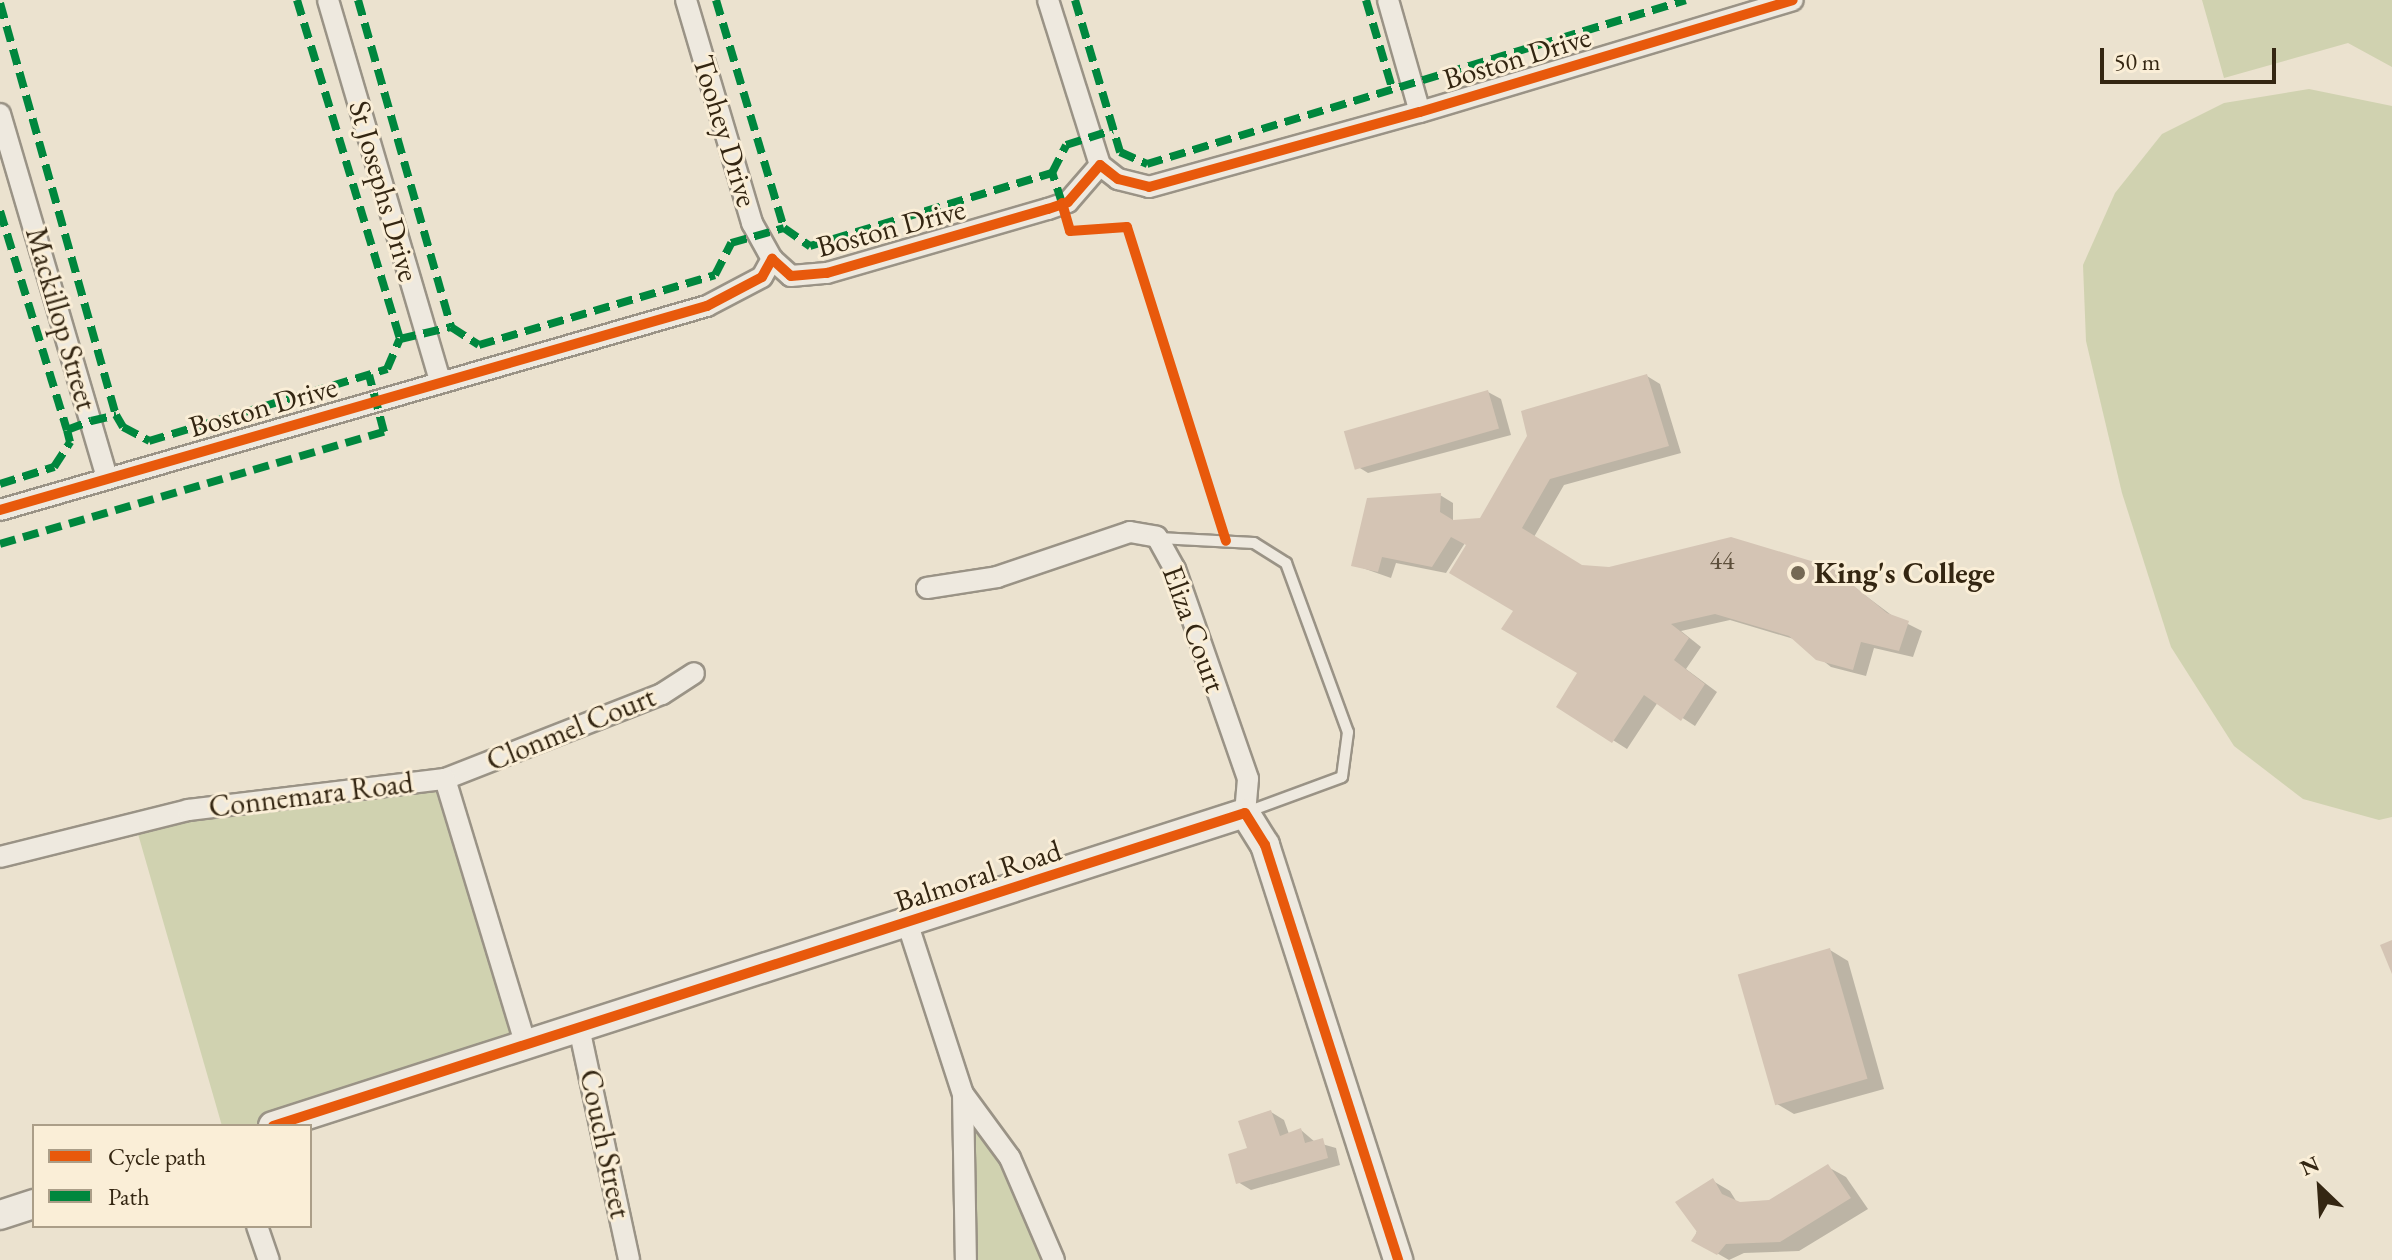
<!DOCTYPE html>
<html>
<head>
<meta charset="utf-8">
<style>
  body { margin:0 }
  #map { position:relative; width:2392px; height:1260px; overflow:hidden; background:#ebe2cf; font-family:"EB Garamond",serif }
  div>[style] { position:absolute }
  .green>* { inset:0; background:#d0d2b0 }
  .shadow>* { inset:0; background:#0003 }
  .building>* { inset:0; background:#d4c4b4; transform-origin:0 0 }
  .roads { filter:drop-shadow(2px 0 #9a9386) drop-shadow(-2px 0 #9a9386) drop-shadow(0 2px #9a9386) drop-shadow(0 -2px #9a9386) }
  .lane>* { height:10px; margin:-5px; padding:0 5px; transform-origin:5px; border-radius:5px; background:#eee9df }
  .street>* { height:20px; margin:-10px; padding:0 10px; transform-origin:10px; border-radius:10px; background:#eee9df }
  .secondary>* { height:28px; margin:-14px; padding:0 14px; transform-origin:14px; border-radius:14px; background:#eee9df }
  .quiet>* { height:8px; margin-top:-4px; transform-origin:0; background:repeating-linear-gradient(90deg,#00873e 0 16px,transparent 0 24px) }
  .cycleway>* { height:10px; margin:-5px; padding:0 5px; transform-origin:5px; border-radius:5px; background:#e8590c }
  .dots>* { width:22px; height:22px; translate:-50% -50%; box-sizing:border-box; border:4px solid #faeed7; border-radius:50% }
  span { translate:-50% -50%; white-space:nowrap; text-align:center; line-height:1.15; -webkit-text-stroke:6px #faeed7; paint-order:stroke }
  .number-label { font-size:26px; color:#5c4e3a }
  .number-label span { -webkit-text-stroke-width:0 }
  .street-label { font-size:30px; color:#342612 }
  .poi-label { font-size:30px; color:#342612; font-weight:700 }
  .left { translate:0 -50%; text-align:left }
  .legend { position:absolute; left:32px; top:1124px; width:280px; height:104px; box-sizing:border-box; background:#faeed7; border:2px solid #ab9e88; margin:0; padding:10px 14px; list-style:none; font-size:24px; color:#342612 }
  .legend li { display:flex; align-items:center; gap:16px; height:40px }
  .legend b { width:40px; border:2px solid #ab9e88 }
  .north { position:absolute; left:2280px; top:1148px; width:80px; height:80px; -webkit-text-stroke:6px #faeed7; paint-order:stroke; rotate:335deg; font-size:22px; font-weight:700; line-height:32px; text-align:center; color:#342612 }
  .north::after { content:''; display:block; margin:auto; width:28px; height:36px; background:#342612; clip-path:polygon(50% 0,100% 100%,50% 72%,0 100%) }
  .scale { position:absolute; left:2100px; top:48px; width:176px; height:36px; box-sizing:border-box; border:4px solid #342612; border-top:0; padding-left:10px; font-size:24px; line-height:28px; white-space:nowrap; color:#342612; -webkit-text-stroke:6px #faeed7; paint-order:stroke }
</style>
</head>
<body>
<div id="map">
  <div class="green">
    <i style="clip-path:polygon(2202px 0,2392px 0,2392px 67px,2348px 43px,2224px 78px)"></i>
    <i style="clip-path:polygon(2309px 89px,2392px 106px,2392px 817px,2379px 820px,2303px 799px,2234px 746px,2171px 647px,2122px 493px,2086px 341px,2083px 265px,2115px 193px,2162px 134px,2224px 103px)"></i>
    <i style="clip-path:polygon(445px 779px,526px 1046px,273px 1126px,222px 1126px,134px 820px)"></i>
    <i style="clip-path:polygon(963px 1094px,1010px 1158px,1054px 1260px,966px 1260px)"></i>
  </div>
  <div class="shadow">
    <i style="clip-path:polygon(1647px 376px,1660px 384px,1681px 453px,1564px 485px,1534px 537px,1582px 567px,1830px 569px,1894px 617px,1922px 631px,1913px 657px,1874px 648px,1866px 676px,1831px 667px,1797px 640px,1730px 620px,1681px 631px,1701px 647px,1686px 669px,1717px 692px,1695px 726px,1658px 702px,1627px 749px,1559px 706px,1580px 672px,1469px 545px,1465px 543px,1446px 573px,1396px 563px,1391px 578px,1354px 565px,1440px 495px,1453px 503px,1453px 522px,1481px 520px)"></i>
    <i style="clip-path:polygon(1488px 392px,1501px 399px,1511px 435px,1368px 473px,1355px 465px)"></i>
    <i style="clip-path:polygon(1830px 950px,1848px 961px,1884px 1089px,1794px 1114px,1777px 1104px)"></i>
    <i style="clip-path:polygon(1271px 1112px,1284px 1120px,1289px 1134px,1301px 1130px,1315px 1142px,1336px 1148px,1340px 1165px,1251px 1190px,1238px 1182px)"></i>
    <i style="clip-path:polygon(1828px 1167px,1846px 1177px,1868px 1209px,1799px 1251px,1744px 1253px,1729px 1260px,1694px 1240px,1713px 1181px,1730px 1191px,1738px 1204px,1770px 1202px)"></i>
  </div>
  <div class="building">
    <i style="clip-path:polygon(1647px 374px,1669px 446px,1550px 479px,1522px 528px,1582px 565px,1609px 567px,1731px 537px,1831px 567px,1887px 613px,1909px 621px,1899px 651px,1861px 642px,1853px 670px,1816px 660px,1789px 636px,1715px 614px,1671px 624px,1689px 638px,1674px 660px,1705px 684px,1681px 721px,1644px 695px,1612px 743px,1556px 707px,1577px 673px,1501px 629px,1513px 611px,1449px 573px,1466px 545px,1451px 537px,1432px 567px,1382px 557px,1378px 572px,1351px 566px,1367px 498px,1441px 493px,1440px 512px,1453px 520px,1480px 518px,1527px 436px,1521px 411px)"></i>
    <i style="left:1488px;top:390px;width:40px;height:150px;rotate:74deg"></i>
    <i style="clip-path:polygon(2392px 940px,2392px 974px,2380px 945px)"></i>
    <i style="left:1830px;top:948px;width:136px;height:96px;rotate:74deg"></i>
    <i style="clip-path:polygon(1271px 1110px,1280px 1136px,1301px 1128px,1305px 1143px,1323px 1138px,1328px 1158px,1236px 1184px,1228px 1154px,1247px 1148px,1238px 1121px)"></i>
    <i style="clip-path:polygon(1828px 1164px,1851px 1198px,1780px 1242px,1726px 1244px,1717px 1255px,1691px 1241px,1697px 1232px,1675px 1202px,1713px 1178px,1722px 1194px,1740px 1202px,1769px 1200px)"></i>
  </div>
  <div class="roads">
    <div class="lane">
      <i style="left:1159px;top:538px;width:95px;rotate:3deg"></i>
      <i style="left:1254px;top:543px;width:38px;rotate:32deg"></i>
      <i style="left:1286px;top:563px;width:180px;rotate:69.9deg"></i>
      <i style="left:1348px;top:732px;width:45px;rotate:97.6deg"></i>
      <i style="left:1342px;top:777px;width:101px;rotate:159.8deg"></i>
    </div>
    <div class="street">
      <i style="left:328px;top:0;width:397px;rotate:73.6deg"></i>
      <i style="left:686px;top:0;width:233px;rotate:73.5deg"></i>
      <i style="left:752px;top:223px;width:41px;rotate:60.9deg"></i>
      <i style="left:1048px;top:0;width:173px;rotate:72.5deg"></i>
      <i style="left:1388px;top:0;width:116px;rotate:74.1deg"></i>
      <i style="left:0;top:114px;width:379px;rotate:73.6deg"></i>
      <i style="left:0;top:510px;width:736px;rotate:-16.1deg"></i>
      <i style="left:707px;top:306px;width:62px;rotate:-27.8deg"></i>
      <i style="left:762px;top:277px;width:21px;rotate:-61deg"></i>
      <i style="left:772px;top:259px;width:25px;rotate:42deg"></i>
      <i style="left:791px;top:276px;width:36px;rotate:-5deg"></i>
      <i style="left:827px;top:273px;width:230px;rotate:-16.2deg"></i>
      <i style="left:1048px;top:209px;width:21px;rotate:-19deg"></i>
      <i style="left:1068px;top:202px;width:49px;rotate:-49.1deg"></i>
      <i style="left:1100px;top:165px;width:23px;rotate:38deg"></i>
      <i style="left:1118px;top:179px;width:32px;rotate:14deg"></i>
      <i style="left:1149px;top:187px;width:281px;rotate:-15.5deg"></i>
      <i style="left:1420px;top:112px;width:389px;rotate:-16.7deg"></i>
      <i style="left:927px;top:588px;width:71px;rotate:-8.9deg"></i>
      <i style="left:997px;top:577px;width:140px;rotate:-18.7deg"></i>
      <i style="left:1130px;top:532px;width:27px;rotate:10deg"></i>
      <i style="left:1157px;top:537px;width:37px;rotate:61deg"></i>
      <i style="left:1175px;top:569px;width:222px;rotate:70.8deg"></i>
      <i style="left:1248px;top:779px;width:34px;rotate:95deg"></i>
      <i style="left:445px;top:779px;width:233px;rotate:-21.4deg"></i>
      <i style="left:662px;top:694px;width:38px;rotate:-33deg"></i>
      <i style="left:0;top:857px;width:194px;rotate:-14deg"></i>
      <i style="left:188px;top:810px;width:259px;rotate:-6.9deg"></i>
      <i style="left:445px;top:779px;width:279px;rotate:73.1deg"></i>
      <i style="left:908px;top:925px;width:178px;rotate:72deg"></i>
      <i style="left:963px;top:1094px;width:166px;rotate:89deg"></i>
      <i style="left:579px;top:1028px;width:237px;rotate:77.8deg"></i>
      <i style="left:963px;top:1094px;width:79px;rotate:53.7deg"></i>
      <i style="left:1010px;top:1158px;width:111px;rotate:66.7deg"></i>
      <i style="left:257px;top:1226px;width:36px;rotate:71deg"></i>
    </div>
    <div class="secondary">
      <i style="left:273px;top:1126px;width:1021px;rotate:-17.85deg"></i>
      <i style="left:1245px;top:813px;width:38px;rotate:58deg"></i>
      <i style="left:1265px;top:845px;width:436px;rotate:72.2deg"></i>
      <i style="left:0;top:1215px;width:36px;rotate:-18deg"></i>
    </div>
  </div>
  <div class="quiet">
    <i style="left:297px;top:0;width:354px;rotate:73.1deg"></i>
    <i style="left:358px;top:0;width:340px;rotate:74.1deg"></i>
    <i style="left:716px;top:0;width:238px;rotate:73.4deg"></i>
    <i style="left:1075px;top:0;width:159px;rotate:73.5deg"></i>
    <i style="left:1120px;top:152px;width:30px;rotate:24deg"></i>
    <i style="left:1147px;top:164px;width:563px;rotate:-16.92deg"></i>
    <i style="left:1366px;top:0;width:92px;rotate:73.5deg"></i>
    <i style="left:0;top:3px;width:428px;rotate:74.3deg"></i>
    <i style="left:1062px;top:203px;width:32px;rotate:-108deg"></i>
    <i style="left:1052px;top:173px;width:31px;rotate:-63deg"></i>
    <i style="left:1066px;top:145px;width:49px;rotate:-17.7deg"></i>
    <i style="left:0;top:211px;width:229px;rotate:73deg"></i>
    <i style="left:0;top:484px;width:57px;rotate:-17.5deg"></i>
    <i style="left:54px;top:467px;width:30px;rotate:-57deg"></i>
    <i style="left:70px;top:442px;width:12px;rotate:-104deg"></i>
    <i style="left:67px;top:430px;width:26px;rotate:-21deg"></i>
    <i style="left:91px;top:421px;width:26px;rotate:-13deg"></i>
    <i style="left:116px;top:415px;width:14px;rotate:60deg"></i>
    <i style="left:123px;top:427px;width:30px;rotate:28deg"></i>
    <i style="left:149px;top:441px;width:249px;rotate:-16.8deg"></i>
    <i style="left:387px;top:369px;width:33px;rotate:-67deg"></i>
    <i style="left:400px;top:339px;width:52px;rotate:-13.2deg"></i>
    <i style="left:451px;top:327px;width:33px;rotate:33deg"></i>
    <i style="left:479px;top:345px;width:246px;rotate:-16.5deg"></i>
    <i style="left:715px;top:275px;width:36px;rotate:-63deg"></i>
    <i style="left:731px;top:243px;width:55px;rotate:-15.8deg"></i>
    <i style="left:784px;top:228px;width:32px;rotate:35deg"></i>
    <i style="left:810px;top:246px;width:253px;rotate:-16.8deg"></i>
    <i style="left:0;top:544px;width:400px;rotate:-16.3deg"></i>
    <i style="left:384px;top:432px;width:59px;rotate:-104.7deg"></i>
  </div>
  <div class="cycleway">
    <i style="left:1062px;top:203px;width:29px;rotate:74deg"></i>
    <i style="left:1070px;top:231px;width:57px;rotate:-4deg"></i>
    <i style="left:1127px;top:227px;width:329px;rotate:72.5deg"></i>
    <i style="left:0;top:510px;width:736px;rotate:-16.1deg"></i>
    <i style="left:707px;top:306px;width:62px;rotate:-27.8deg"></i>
    <i style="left:762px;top:277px;width:21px;rotate:-61deg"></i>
    <i style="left:772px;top:259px;width:25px;rotate:42deg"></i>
    <i style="left:791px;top:276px;width:36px;rotate:-5deg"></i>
    <i style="left:827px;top:273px;width:230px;rotate:-16.2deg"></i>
    <i style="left:1048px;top:209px;width:21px;rotate:-19deg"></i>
    <i style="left:1068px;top:202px;width:49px;rotate:-49.1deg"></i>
    <i style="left:1100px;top:165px;width:23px;rotate:38deg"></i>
    <i style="left:1118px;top:179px;width:32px;rotate:14deg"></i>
    <i style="left:1149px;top:187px;width:281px;rotate:-15.5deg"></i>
    <i style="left:1420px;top:112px;width:389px;rotate:-16.7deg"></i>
    <i style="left:273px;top:1126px;width:1021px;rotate:-17.85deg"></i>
    <i style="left:1245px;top:813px;width:38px;rotate:58deg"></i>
    <i style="left:1265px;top:845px;width:436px;rotate:72.2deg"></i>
  </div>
  <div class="dots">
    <i style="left:1798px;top:573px;background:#746854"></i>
  </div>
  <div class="number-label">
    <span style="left:1722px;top:561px">44</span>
  </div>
  <div class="street-label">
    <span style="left:1517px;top:58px;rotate:-17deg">Boston Drive</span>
    <span style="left:725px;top:131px;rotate:73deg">Toohey Drive</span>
    <span style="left:384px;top:191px;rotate:74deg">St Josephs Drive</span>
    <span style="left:891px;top:228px;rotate:-15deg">Boston Drive</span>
    <span style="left:61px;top:319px;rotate:74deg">Mackillop Street</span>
    <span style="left:263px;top:407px;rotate:-16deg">Boston Drive</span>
    <span style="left:1194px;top:629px;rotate:70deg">Eliza Court</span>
    <span style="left:571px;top:729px;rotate:-22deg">Clonmel Court</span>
    <span style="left:311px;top:795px;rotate:-7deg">Connemara Road</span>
    <span style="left:978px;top:876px;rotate:-18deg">Balmoral Road</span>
    <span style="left:605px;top:1144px;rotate:78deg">Couch Street</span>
  </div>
  <div class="poi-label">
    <span class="left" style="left:1814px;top:573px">King's College</span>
  </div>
  <ul class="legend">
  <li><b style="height:10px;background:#e8590c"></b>Cycle path</li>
  <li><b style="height:10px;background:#00873e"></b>Path</li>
  </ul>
  <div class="north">N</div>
  <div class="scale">50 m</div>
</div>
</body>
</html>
